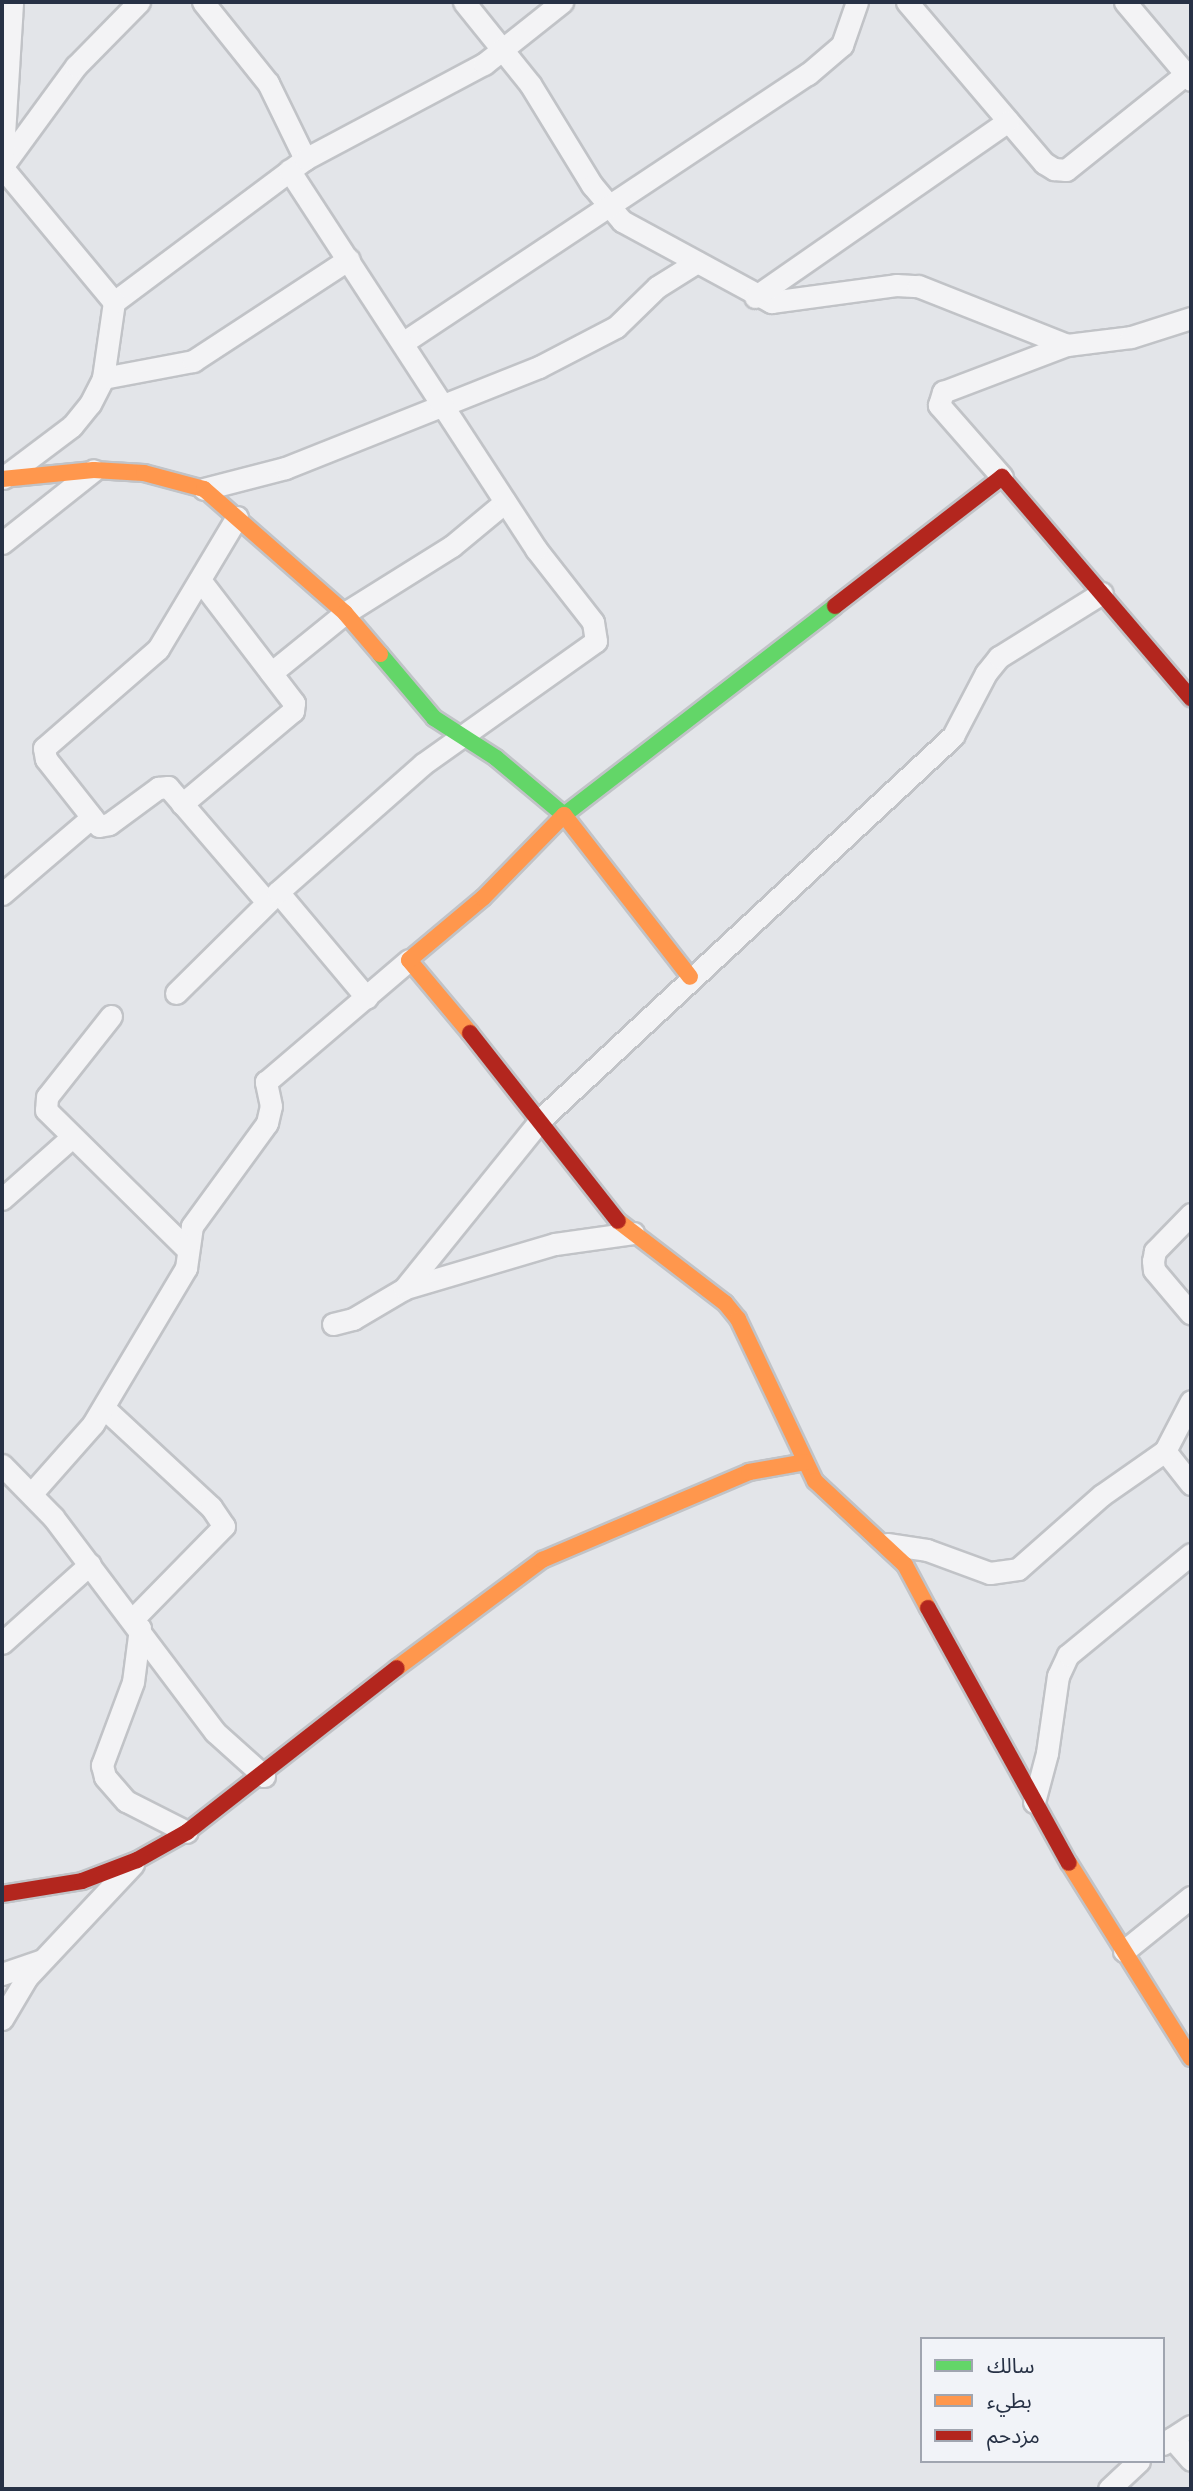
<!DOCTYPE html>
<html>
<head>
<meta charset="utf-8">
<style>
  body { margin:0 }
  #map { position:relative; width:1193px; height:2491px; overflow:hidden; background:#e3e5e9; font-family:Arial,"Noto Sans Arabic",sans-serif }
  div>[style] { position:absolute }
  .roads { filter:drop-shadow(2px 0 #c1c3c7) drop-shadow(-2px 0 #c1c3c7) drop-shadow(0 2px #c1c3c7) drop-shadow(0 -2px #c1c3c7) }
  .street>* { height:21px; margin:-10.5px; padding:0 10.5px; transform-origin:10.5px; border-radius:10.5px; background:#f3f3f5 }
  .fast>* { height:16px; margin:-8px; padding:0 8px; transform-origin:8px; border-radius:8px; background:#63d668 }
  .slow>* { height:16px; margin:-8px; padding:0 8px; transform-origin:8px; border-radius:8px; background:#ff974d }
  .jam>* { height:16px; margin:-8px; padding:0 8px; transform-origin:8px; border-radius:8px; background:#b3261e }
  span { translate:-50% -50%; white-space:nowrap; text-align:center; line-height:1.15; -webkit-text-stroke:7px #f1f3f8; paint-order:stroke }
  .frame { position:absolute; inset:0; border:4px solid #273145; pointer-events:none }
  .legend { position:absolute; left:920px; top:2337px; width:245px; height:126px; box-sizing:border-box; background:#f1f3f8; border:2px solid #a0a5b0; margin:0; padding:9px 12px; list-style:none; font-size:21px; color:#273145 }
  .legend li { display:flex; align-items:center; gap:14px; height:35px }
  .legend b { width:35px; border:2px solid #a0a5b0 }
</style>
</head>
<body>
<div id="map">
  <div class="roads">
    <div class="street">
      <i style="left:203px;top:2px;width:104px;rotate:51.3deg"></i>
      <i style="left:268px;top:83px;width:85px;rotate:64deg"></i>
      <i style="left:464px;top:2px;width:105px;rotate:51.2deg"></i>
      <i style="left:530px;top:84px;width:119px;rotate:58.5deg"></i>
      <i style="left:592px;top:185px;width:47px;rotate:50.2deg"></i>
      <i style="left:622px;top:221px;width:170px;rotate:28.5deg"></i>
      <i style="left:771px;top:302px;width:126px;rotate:-7.7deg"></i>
      <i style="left:896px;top:285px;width:22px;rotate:3deg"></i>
      <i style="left:918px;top:286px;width:160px;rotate:21.6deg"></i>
      <i style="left:907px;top:2px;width:211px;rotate:49.6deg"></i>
      <i style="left:1044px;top:163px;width:12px;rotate:31deg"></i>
      <i style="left:1054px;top:169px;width:12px;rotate:5deg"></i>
      <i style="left:1066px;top:170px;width:154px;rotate:-38.7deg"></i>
      <i style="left:1125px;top:2px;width:102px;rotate:49.8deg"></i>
      <i style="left:2px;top:167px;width:125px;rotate:-53.8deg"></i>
      <i style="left:76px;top:66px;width:90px;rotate:-45.5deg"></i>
      <i style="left:755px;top:297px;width:308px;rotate:-34.8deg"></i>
      <i style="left:114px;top:302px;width:239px;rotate:-36.8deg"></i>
      <i style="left:305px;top:159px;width:203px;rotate:-28deg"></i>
      <i style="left:484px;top:64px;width:100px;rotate:-38.5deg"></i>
      <i style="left:404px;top:342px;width:485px;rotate:-33.6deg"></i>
      <i style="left:808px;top:74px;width:45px;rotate:-40.5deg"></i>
      <i style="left:842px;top:45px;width:46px;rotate:-70.8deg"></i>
      <i style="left:103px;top:378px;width:92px;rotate:-10.7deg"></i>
      <i style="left:193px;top:361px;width:186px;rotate:-33.2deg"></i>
      <i style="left:1002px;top:477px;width:96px;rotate:-131.2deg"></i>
      <i style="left:939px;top:405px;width:14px;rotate:-73deg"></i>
      <i style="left:943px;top:392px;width:133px;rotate:-20.8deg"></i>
      <i style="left:1067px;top:345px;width:64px;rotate:-7.1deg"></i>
      <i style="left:1131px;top:337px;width:63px;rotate:-17.6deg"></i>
      <i style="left:3px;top:478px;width:86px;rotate:-37deg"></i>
      <i style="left:72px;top:426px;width:28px;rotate:-51deg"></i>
      <i style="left:90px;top:404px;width:29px;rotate:-63deg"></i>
      <i style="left:103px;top:378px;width:77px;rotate:-81.8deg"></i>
      <i style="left:114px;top:302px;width:175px;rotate:-129.7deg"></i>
      <i style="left:2px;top:167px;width:165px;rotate:-86.5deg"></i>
      <i style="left:204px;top:489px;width:84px;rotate:-14.5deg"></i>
      <i style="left:285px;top:468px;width:273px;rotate:-21.7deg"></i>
      <i style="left:539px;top:367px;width:87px;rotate:-27.5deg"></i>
      <i style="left:616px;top:327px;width:57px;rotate:-44.3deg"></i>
      <i style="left:657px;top:287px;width:47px;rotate:-32deg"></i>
      <i style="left:237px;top:517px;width:154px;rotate:120.9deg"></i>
      <i style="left:158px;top:649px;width:151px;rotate:139deg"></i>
      <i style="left:44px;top:748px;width:11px;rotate:80deg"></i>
      <i style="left:46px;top:759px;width:85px;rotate:51.7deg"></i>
      <i style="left:99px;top:826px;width:10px;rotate:-11deg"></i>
      <i style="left:109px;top:824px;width:61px;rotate:-36.3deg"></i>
      <i style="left:158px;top:788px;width:10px;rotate:-6deg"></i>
      <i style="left:168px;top:787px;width:152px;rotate:49.3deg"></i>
      <i style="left:2px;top:543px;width:117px;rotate:-38.4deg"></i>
      <i style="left:271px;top:673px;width:95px;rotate:-39deg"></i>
      <i style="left:345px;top:613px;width:126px;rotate:-32.1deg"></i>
      <i style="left:452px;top:546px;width:69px;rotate:-39.7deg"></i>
      <i style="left:182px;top:804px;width:145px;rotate:-40deg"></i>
      <i style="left:293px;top:711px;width:8px;rotate:-83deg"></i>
      <i style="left:294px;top:703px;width:155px;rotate:-127.4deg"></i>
      <i style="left:278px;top:892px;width:138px;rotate:50deg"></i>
      <i style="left:2px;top:894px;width:118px;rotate:-40.5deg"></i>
      <i style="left:176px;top:993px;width:144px;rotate:-44.7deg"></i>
      <i style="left:278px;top:892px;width:193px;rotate:-41.4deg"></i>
      <i style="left:423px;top:764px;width:212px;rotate:-35.4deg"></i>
      <i style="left:596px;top:641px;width:19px;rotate:-99deg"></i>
      <i style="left:593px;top:622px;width:93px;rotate:-128deg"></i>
      <i style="left:536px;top:549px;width:452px;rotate:-123.1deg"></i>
      <i style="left:111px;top:1016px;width:103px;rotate:128.3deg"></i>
      <i style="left:47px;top:1097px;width:13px;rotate:94deg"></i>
      <i style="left:46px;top:1110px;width:199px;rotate:44.6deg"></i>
      <i style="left:2px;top:1199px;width:94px;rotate:-41.5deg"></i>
      <i style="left:1191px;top:1214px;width:52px;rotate:134.2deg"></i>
      <i style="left:1155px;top:1251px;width:10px;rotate:101deg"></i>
      <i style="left:1153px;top:1261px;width:9px;rotate:84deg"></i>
      <i style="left:1154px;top:1270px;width:57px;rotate:49.9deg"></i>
      <i style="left:406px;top:1288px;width:155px;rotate:-16.5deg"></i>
      <i style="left:555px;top:1244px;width:79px;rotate:-8deg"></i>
      <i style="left:333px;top:1324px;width:21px;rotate:-14deg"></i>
      <i style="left:353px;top:1319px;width:59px;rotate:-30.5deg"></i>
      <i style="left:404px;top:1289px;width:218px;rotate:-51.1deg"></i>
      <i style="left:541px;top:1119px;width:563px;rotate:-42.91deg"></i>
      <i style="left:953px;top:736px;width:71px;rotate:-62.4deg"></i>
      <i style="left:986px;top:673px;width:21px;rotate:-51deg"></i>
      <i style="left:999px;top:657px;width:121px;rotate:-31.9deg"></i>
      <i style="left:104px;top:1408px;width:146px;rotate:42.8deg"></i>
      <i style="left:211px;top:1507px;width:23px;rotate:56deg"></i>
      <i style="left:224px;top:1526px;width:130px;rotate:134.4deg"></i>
      <i style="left:1165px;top:1451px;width:42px;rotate:51.8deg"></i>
      <i style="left:2px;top:1465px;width:73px;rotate:45.6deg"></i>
      <i style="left:53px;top:1517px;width:269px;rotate:53deg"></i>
      <i style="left:215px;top:1732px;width:66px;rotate:41.9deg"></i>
      <i style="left:32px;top:1493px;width:92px;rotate:-48.5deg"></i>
      <i style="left:93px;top:1424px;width:182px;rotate:-59.2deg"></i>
      <i style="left:186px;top:1268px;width:42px;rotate:-81.9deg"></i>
      <i style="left:192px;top:1226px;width:127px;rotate:-53.9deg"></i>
      <i style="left:267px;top:1123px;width:17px;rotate:-77deg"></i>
      <i style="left:271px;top:1106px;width:25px;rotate:-102deg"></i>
      <i style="left:266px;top:1082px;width:188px;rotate:-40.5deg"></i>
      <i style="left:887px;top:1544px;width:40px;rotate:8.5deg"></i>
      <i style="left:927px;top:1550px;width:67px;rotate:20.1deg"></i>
      <i style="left:990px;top:1573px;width:28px;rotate:-8deg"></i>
      <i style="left:1018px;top:1569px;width:112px;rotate:-41.4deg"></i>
      <i style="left:1102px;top:1495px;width:77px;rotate:-34.9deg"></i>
      <i style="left:1165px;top:1451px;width:56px;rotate:-62.5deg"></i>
      <i style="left:140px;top:1628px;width:54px;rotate:97.4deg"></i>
      <i style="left:133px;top:1682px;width:89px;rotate:110.5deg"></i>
      <i style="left:102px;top:1765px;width:12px;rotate:76deg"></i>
      <i style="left:105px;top:1777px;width:32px;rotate:49deg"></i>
      <i style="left:126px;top:1801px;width:68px;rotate:26.9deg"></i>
      <i style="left:2px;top:1643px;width:118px;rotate:-41.9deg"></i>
      <i style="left:1034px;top:1802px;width:51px;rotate:-75.1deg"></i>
      <i style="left:1047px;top:1753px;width:78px;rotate:-81.9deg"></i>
      <i style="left:1058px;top:1676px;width:23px;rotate:-65deg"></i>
      <i style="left:1068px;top:1655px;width:159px;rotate:-39.4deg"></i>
      <i style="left:1124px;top:1951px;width:86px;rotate:-38.9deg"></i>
      <i style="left:2px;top:1974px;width:40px;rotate:-18.9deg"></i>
      <i style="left:2px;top:2019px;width:49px;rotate:-59.2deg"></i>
      <i style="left:27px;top:1977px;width:155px;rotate:-46.8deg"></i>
      <i style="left:1172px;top:2438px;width:29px;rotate:49deg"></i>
      <i style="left:1163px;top:2444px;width:33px;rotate:-33deg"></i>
      <i style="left:1109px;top:2489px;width:41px;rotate:-43deg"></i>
    </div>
    <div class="fast">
      <i style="left:380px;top:654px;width:84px;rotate:49.8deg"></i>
      <i style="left:434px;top:718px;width:74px;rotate:32.8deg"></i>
      <i style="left:496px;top:758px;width:89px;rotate:40deg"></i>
      <i style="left:564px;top:815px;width:342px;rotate:-37.6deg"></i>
    </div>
    <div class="slow">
      <i style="left:2px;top:479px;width:92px;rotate:-5.6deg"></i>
      <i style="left:94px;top:470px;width:50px;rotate:3.4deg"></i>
      <i style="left:144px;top:473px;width:62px;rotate:14.9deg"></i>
      <i style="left:204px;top:489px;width:188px;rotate:41.3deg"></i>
      <i style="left:345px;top:613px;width:54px;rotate:49.5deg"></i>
      <i style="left:470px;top:1033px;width:95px;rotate:-129.9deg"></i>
      <i style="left:409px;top:960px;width:97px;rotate:-40deg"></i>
      <i style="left:483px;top:898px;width:116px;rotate:-45.7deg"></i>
      <i style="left:564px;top:815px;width:205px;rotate:52.1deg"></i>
      <i style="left:618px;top:1221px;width:135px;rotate:37.5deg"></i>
      <i style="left:725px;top:1303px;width:21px;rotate:51deg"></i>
      <i style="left:738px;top:1319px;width:179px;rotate:64.6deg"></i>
      <i style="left:815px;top:1481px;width:123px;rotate:43deg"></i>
      <i style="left:905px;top:1565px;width:49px;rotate:61.9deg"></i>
      <i style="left:397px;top:1668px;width:181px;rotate:-36.7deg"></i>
      <i style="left:542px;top:1560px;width:225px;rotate:-23deg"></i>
      <i style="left:749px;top:1472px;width:57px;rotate:-10.1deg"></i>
      <i style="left:1069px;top:1863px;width:230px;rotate:58deg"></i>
    </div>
    <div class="jam">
      <i style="left:835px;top:606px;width:211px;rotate:-37.7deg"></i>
      <i style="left:1002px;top:477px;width:291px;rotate:49.5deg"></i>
      <i style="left:470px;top:1033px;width:239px;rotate:51.8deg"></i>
      <i style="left:928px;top:1608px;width:291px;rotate:61.1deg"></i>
      <i style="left:2px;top:1894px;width:81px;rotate:-9.2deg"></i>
      <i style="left:82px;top:1881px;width:59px;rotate:-20.9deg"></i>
      <i style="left:137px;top:1860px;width:57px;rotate:-29.2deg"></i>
      <i style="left:187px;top:1832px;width:266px;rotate:-38deg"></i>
    </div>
  </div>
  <div class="frame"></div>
  <ul class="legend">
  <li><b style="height:9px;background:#63d668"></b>سالك</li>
  <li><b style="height:9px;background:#ff974d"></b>بطيء</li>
  <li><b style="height:9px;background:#b3261e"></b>مزدحم</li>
  </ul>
</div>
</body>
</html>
